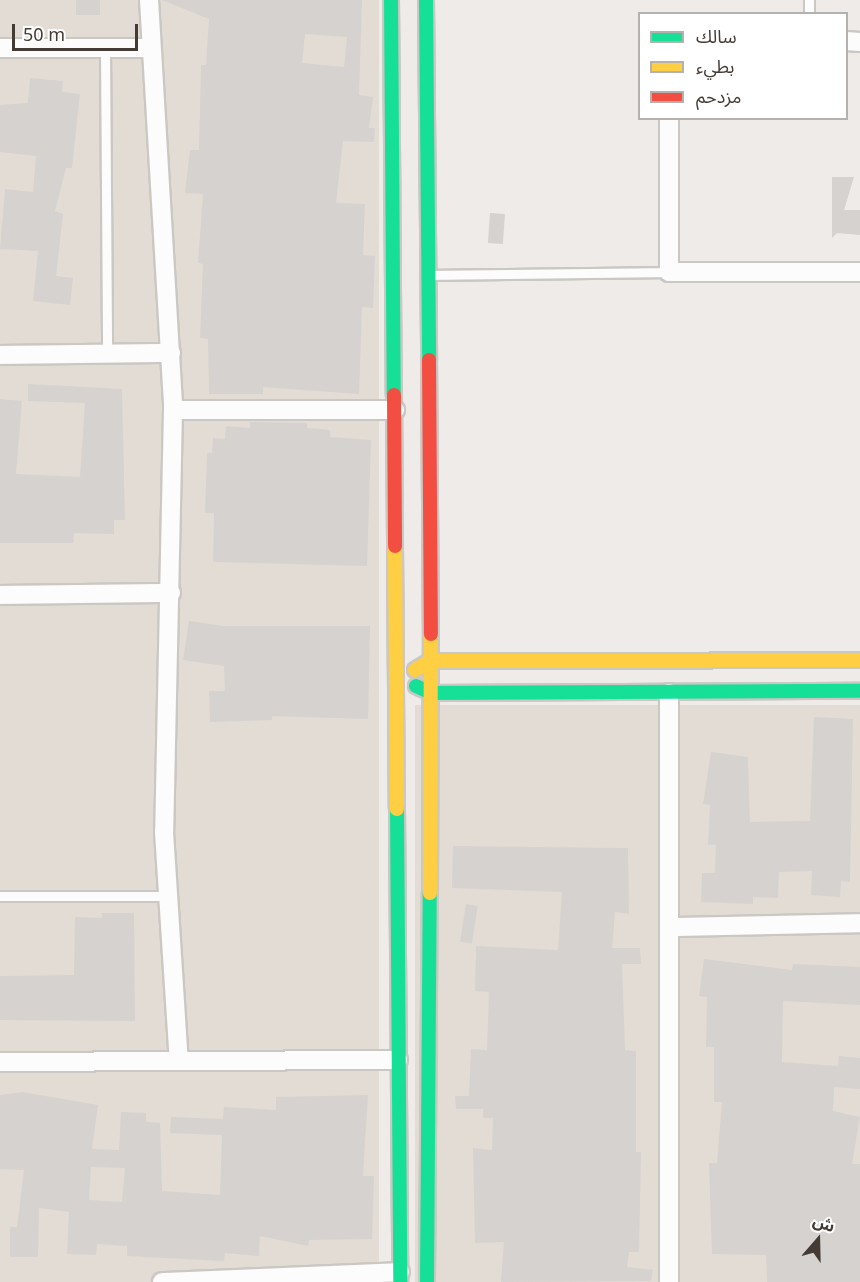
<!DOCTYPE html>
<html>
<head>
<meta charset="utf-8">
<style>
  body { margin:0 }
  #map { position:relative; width:860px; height:1282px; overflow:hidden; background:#eeebe8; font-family:"Noto Sans","Noto Sans Arabic",sans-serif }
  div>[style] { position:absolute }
  .residential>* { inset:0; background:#e3dcd5; transform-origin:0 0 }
  .building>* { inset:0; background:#d6d2cf; transform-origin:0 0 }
  .roads { filter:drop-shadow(2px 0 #cbc7c3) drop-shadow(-2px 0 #cbc7c3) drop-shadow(0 2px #cbc7c3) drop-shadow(0 -2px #cbc7c3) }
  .lane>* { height:9px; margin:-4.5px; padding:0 4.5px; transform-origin:4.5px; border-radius:4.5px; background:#fcfcfc }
  .street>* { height:18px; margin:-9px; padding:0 9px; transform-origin:9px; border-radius:9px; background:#fcfcfc }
  .fast>* { height:14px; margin:-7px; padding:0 7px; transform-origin:7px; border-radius:7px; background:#16e098 }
  .slow>* { height:14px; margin:-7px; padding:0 7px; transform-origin:7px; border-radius:7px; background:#ffcf43 }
  .jam>* { height:14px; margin:-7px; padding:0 7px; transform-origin:7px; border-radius:7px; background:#f24e42 }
  span { translate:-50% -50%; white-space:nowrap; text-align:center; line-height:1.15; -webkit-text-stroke:5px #fff; paint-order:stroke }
  .legend { position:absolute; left:638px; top:12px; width:210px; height:108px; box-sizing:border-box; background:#fff; border:2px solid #b4b1ae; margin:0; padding:8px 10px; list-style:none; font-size:18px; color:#443b34 }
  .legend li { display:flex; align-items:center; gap:12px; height:30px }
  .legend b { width:30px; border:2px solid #b4b1ae }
  .north { position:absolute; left:788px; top:1210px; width:60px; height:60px; -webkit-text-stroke:4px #fff; paint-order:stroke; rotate:20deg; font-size:16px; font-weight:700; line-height:24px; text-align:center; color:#443b34 }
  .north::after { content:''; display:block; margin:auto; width:21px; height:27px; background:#443b34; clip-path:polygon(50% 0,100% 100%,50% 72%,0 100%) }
  .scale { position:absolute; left:12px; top:24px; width:126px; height:27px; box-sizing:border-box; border:3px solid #443b34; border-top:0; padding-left:8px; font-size:18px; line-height:21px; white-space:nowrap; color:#443b34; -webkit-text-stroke:4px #fff; paint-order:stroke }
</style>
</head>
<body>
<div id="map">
  <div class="residential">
    <i style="left:0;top:0;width:379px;height:1282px"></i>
    <i style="left:415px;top:705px;width:445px;height:577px"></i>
  </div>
  <div class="building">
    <i style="left:76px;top:0;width:24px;height:15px"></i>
    <i style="clip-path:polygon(evenodd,162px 0,362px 0,359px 95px,373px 97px,369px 128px,375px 128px,374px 142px,343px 141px,336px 203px,365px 204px,363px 255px,375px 256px,373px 308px,362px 307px,359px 394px,263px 387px,263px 394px,209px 394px,208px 339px,200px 338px,203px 264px,198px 263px,203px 194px,185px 193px,190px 150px,199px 150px,201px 65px,206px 65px,209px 19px,162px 0,305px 34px,347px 37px,344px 67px,302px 63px,305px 34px)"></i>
    <i style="clip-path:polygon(30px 78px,63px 81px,62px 92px,80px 94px,72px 168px,66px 168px,55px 211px,63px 214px,56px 276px,73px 278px,70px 305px,33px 301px,38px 251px,0 249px,5px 189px,33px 192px,36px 156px,0 152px,0 105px,28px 103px)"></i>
    <i style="clip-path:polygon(832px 177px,854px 177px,844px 210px,860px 210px,860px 235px,837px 233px,832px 238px)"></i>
    <i style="left:490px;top:213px;width:15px;height:30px;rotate:4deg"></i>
    <i style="clip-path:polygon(28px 384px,122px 389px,125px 520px,114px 520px,114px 534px,74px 533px,73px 543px,0 543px,0 399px,22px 401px,16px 474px,80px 477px,85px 403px,28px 401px)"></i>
    <i style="clip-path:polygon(250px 422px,307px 423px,307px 428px,330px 430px,330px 437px,371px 440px,367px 566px,213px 562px,214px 513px,205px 513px,207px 453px,212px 453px,213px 438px,225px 439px,226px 426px,250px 428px)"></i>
    <i style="clip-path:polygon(189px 621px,224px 626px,370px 626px,368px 719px,272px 716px,272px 720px,210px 722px,209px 691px,225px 691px,224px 666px,183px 660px)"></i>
    <i style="clip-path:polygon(814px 717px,853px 719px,850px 882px,841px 881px,840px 897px,811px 895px,812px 871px,779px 872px,778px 898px,753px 897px,753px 904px,701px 902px,702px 873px,715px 873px,716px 845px,708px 845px,710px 805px,703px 804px,711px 752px,748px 757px,750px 822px,810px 821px)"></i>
    <i style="clip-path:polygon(453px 846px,628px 848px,629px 914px,615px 912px,612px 948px,640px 948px,641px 964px,622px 964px,625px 1050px,636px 1051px,636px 1152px,641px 1152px,639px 1252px,629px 1252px,627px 1267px,653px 1270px,651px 1281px,501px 1282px,504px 1242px,475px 1243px,473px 1148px,492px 1150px,493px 1118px,483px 1118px,483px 1109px,456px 1109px,455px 1096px,469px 1096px,471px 1049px,487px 1050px,489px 992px,475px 991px,476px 946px,558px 950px,562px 892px,452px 888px)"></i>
    <i style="left:466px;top:904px;width:12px;height:38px;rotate:9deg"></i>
    <i style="clip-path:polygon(102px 913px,134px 913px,135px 1021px,0 1020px,0 976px,74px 975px,75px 917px,102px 918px)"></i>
    <i style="clip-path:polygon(704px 959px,792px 970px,793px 964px,860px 967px,860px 1005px,783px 1001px,782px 1062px,838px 1066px,839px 1056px,860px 1058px,860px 1089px,834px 1087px,833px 1111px,860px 1117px,852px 1164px,860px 1164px,860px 1282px,767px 1282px,766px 1255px,712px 1254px,709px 1163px,717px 1163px,722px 1102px,714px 1102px,714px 1047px,706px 1047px,707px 997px,699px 996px)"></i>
    <i style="clip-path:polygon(evenodd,22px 1092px,98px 1105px,92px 1149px,119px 1150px,121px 1112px,146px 1113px,146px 1122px,160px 1123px,162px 1191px,220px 1195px,222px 1135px,170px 1133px,171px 1117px,223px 1119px,224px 1107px,276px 1110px,276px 1097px,368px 1095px,363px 1176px,374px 1176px,372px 1239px,309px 1240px,308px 1246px,260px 1236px,259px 1256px,225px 1253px,224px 1261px,127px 1256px,127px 1246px,97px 1244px,96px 1255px,67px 1254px,69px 1212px,39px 1208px,38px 1257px,10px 1257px,10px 1227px,17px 1227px,24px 1170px,0 1169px,0 1095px,22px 1092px,91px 1167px,125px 1168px,122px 1202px,89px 1200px,91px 1167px)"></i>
  </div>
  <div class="roads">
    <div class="lane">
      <i style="left:809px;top:0;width:14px;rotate:90deg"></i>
      <i style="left:105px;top:48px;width:306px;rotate:89.6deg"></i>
      <i style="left:429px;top:275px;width:240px;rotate:-0.7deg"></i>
      <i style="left:0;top:896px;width:168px"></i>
    </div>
    <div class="street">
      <i style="left:149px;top:0;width:411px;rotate:86.6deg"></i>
      <i style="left:173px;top:410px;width:422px;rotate:91.2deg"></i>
      <i style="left:164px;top:832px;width:229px;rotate:86.3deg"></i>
      <i style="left:846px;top:41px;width:14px;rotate:4deg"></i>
      <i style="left:0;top:48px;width:149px"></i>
      <i style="left:669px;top:118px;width:154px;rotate:90deg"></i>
      <i style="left:669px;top:272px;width:191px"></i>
      <i style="left:0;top:355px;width:171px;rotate:-0.7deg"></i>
      <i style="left:173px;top:410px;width:222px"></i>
      <i style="left:0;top:595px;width:171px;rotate:-0.7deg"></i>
      <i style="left:673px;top:927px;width:187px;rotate:-1.2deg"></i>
      <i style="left:0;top:1062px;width:398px;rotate:-0.3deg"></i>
      <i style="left:162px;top:1282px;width:238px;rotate:-2.4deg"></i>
      <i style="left:669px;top:1282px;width:589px;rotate:-90deg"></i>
    </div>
    <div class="fast">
      <i style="left:391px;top:0;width:395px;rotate:89.6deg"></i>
      <i style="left:426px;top:0;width:360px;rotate:89.5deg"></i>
      <i style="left:416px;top:686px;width:17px;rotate:25deg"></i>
      <i style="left:431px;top:693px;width:429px;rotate:-0.3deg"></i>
      <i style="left:397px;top:809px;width:473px;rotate:89.6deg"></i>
      <i style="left:427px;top:1282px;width:389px;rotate:-89.6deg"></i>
    </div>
    <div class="slow">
      <i style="left:395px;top:546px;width:263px;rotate:89.6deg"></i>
      <i style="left:415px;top:670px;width:17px;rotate:-31deg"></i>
      <i style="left:430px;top:661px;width:430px;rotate:-0.1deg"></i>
      <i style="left:430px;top:893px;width:259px;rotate:-89.8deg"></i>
    </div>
    <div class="jam">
      <i style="left:429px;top:360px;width:274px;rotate:89.6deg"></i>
      <i style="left:394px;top:395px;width:151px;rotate:89.6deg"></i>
    </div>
  </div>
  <ul class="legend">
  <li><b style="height:8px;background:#16e098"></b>سالك</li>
  <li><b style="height:8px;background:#ffcf43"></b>بطيء</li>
  <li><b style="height:8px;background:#f24e42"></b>مزدحم</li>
  </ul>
  <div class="north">ش</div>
  <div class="scale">50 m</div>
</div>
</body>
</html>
